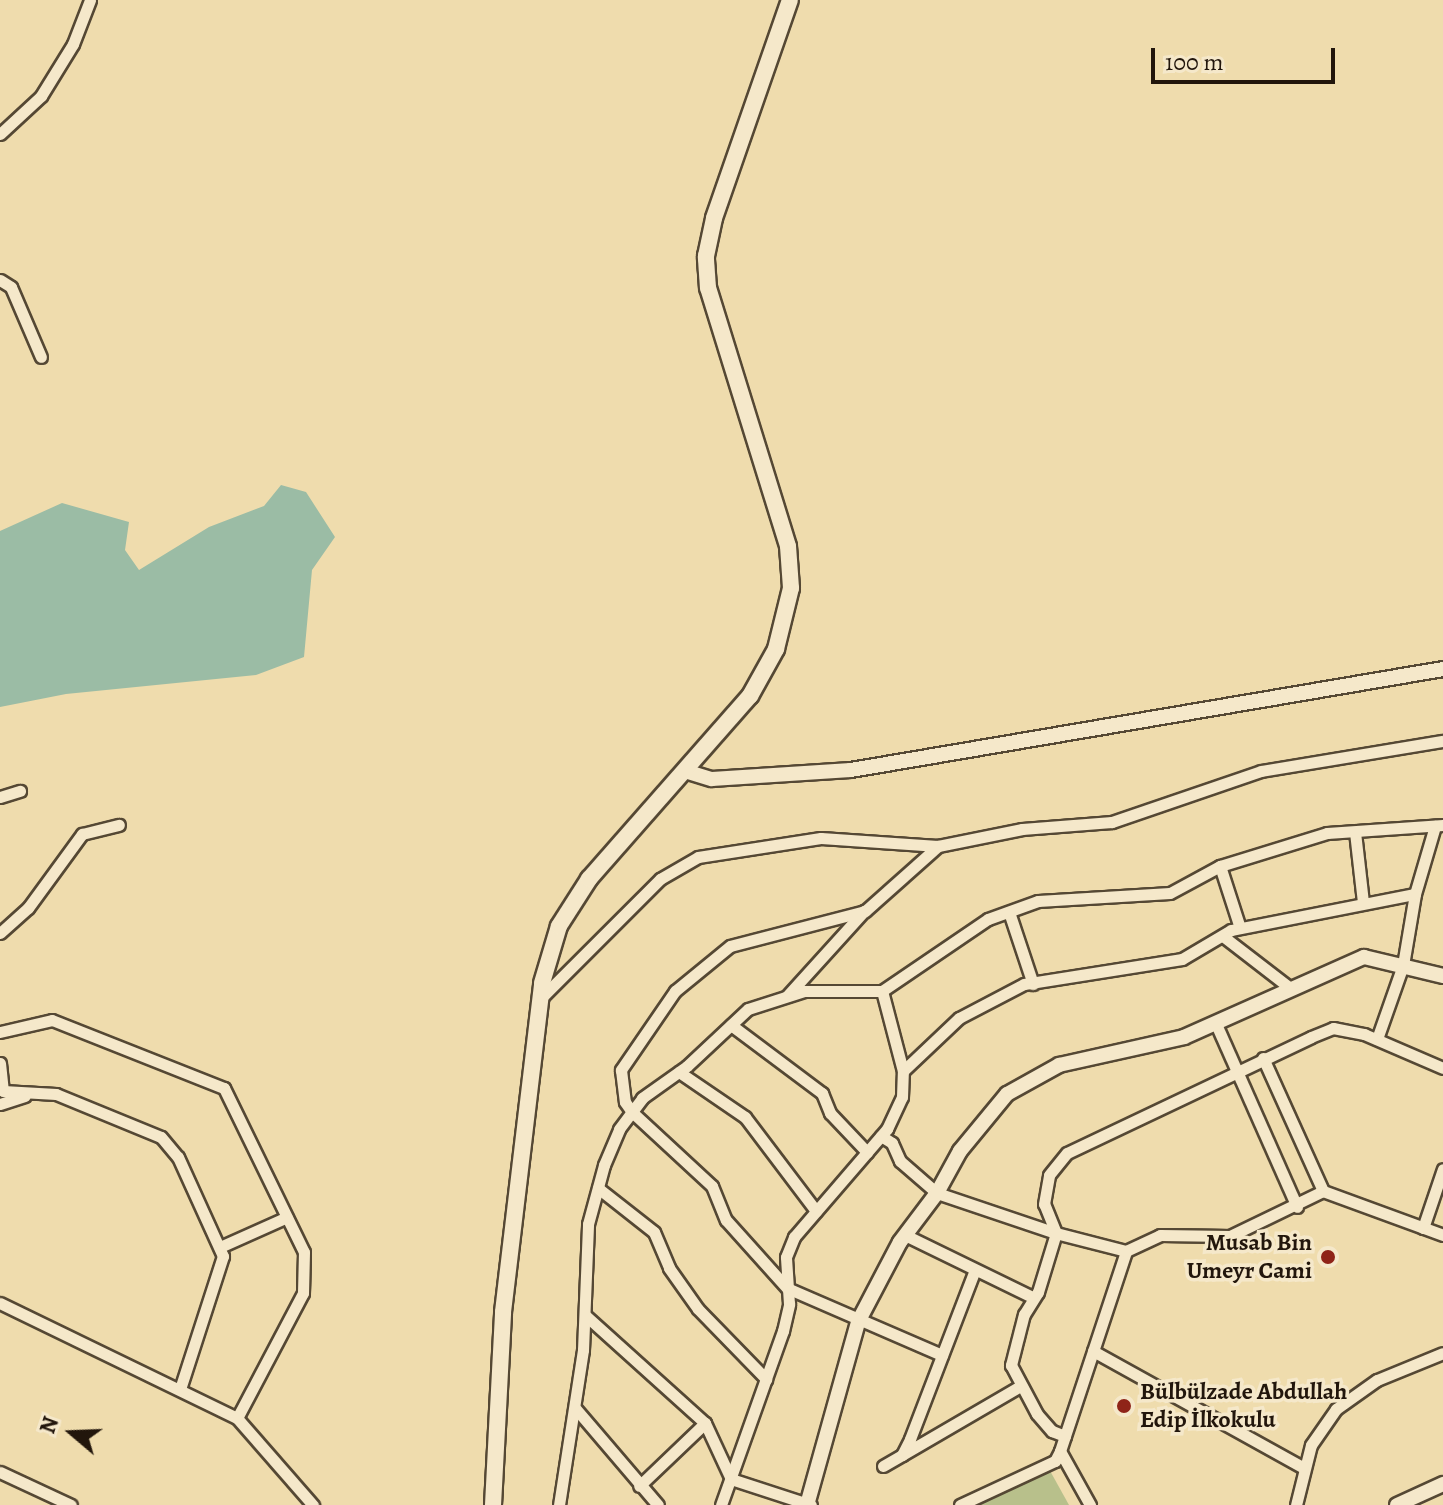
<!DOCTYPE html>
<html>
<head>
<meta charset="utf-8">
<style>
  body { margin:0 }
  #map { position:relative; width:1443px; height:1505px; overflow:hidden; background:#efdcad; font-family:Alegreya,serif }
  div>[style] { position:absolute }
  .green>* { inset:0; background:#b8c08b }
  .water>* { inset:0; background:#9bbca5 }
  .roads { filter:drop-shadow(2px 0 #554834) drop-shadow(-2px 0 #554834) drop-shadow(0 2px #554834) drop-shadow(0 -2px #554834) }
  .minor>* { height:11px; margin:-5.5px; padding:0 5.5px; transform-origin:5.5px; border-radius:5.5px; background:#f5e8ca }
  .tertiary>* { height:14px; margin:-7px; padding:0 7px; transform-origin:7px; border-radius:7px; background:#f5e8ca }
  .secondary>* { height:16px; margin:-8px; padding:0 8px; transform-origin:8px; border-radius:8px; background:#f5e8ca }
  .dots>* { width:22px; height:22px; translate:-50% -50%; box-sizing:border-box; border:4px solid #f5e8ca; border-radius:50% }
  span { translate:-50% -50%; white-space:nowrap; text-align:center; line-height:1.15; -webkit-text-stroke:7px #f5e8ca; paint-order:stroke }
  .poi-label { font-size:24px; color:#22160c; font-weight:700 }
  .right { translate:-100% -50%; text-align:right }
  .left { translate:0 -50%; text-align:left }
  .north { position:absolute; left:32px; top:1393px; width:80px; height:80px; -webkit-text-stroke:6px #f5e8ca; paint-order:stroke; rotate:289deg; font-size:22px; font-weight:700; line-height:32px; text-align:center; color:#22160c }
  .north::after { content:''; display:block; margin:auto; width:28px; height:36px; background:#22160c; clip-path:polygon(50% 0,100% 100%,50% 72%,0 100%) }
  .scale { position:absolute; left:1151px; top:48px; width:184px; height:36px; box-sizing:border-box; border:4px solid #22160c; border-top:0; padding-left:10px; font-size:24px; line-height:28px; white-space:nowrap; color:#22160c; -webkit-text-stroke:6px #f5e8ca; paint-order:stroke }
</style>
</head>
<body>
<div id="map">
  <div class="green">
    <i style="clip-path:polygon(1049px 1469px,1069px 1505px,967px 1505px)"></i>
  </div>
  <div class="water">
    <i style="clip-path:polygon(281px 485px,306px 492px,335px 537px,312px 570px,304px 657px,256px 675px,66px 694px,0 707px,0 531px,62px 503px,129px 522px,125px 550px,139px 570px,209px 527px,264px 506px)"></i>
  </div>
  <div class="roads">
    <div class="minor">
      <i style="left:0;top:134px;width:56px;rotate:-42.8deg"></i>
      <i style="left:41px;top:96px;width:61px;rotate:-58.4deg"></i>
      <i style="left:73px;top:44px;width:47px;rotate:-68.9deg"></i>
      <i style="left:0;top:280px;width:13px;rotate:32deg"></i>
      <i style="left:11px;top:287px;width:76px;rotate:66.8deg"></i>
      <i style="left:0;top:797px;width:21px;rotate:-17deg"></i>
      <i style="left:1355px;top:832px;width:70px;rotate:83.5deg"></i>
      <i style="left:938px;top:846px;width:98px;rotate:138.3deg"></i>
      <i style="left:865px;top:911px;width:139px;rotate:165.5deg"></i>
      <i style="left:730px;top:946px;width:71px;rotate:140.7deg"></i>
      <i style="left:675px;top:991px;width:96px;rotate:124.4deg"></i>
      <i style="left:621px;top:1070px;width:32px;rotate:83deg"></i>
      <i style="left:625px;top:1102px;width:12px;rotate:55deg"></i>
      <i style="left:632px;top:1112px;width:109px;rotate:42.8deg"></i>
      <i style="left:712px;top:1186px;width:37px;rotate:68deg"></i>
      <i style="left:726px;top:1220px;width:91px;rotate:48.1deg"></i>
      <i style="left:787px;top:1288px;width:169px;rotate:23.4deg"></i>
      <i style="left:1220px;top:866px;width:65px;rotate:72.1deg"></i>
      <i style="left:1009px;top:912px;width:76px;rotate:71.6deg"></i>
      <i style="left:0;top:933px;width:38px;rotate:-42deg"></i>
      <i style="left:28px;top:908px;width:92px;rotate:-53.9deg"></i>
      <i style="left:82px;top:834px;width:38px;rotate:-14deg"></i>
      <i style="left:1224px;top:937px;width:82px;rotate:37.6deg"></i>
      <i style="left:787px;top:996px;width:115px;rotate:-47.8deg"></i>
      <i style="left:540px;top:999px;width:170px;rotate:-45deg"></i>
      <i style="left:660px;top:879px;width:44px;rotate:-30.1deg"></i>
      <i style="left:698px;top:857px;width:124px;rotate:-8.8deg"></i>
      <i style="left:821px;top:838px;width:117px;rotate:3.9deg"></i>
      <i style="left:938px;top:846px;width:86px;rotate:-11.4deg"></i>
      <i style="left:1022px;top:829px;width:90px;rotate:-4.4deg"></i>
      <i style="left:1112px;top:822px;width:157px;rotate:-18.9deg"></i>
      <i style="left:1261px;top:771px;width:184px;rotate:-9.4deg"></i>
      <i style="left:1216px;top:1024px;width:200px;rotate:66.1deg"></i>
      <i style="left:731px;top:1025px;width:114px;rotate:36.8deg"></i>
      <i style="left:822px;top:1093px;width:22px;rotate:68deg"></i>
      <i style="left:830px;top:1113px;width:54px;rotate:46.5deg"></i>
      <i style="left:0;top:1032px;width:53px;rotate:-13deg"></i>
      <i style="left:52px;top:1020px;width:185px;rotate:21.6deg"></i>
      <i style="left:224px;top:1088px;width:182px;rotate:64deg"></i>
      <i style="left:304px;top:1252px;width:41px;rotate:91.4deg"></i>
      <i style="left:303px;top:1293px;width:141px;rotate:117.8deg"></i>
      <i style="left:1377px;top:1039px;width:78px;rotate:-70.6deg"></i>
      <i style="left:1403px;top:965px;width:72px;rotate:-80.4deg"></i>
      <i style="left:1415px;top:894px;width:71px;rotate:-73.6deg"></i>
      <i style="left:1263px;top:1058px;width:146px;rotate:65.7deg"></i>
      <i style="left:1323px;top:1191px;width:128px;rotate:20.1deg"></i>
      <i style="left:0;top:1063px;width:28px;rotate:84deg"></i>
      <i style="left:3px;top:1091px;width:53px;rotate:3.2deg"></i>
      <i style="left:56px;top:1094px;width:113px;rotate:22.3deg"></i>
      <i style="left:161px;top:1137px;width:26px;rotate:50deg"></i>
      <i style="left:178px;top:1157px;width:109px;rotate:65.6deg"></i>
      <i style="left:223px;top:1256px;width:140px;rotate:107.9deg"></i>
      <i style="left:903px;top:1071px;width:77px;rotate:-43.4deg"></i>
      <i style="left:959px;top:1018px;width:73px;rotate:-27.6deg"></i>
      <i style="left:1024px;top:984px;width:160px;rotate:-9deg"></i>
      <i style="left:1182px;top:959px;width:57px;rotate:-30.6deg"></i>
      <i style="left:1231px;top:930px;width:187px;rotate:-11.1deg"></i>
      <i style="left:679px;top:1072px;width:80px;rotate:34.3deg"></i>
      <i style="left:745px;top:1117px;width:118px;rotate:52.9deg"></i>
      <i style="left:0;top:1104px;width:26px;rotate:-18deg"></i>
      <i style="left:881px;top:1136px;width:13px;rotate:32deg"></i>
      <i style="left:892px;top:1143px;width:20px;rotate:66deg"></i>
      <i style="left:900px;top:1161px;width:49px;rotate:40.9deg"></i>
      <i style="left:937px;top:1193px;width:126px;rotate:18.6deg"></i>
      <i style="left:598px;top:1188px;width:71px;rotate:38.2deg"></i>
      <i style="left:654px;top:1232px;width:39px;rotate:67deg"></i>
      <i style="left:669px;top:1268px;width:50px;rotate:54.7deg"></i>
      <i style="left:698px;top:1309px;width:98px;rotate:45.8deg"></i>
      <i style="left:1423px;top:1228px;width:62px;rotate:-71.3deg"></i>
      <i style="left:1056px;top:1233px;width:31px;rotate:-112deg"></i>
      <i style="left:1044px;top:1204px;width:29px;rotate:-80deg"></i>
      <i style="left:1049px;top:1175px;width:28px;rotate:-51deg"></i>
      <i style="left:1067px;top:1153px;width:270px;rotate:-25.4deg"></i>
      <i style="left:1311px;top:1037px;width:24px;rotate:-22deg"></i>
      <i style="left:1333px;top:1028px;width:32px;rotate:11deg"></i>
      <i style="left:1364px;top:1034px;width:86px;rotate:23.3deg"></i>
      <i style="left:905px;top:1235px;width:141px;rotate:26deg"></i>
      <i style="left:220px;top:1247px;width:73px;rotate:-24.1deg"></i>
      <i style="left:1126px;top:1251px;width:38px;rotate:-25deg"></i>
      <i style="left:1160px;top:1235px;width:70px;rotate:0.8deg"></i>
      <i style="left:1230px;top:1236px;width:103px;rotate:-25.8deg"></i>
      <i style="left:0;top:1303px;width:263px;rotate:25.9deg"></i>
      <i style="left:237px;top:1418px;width:116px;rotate:48.9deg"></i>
      <i style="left:585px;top:1315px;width:161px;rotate:42deg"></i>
      <i style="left:705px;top:1423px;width:91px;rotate:136.3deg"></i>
      <i style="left:1093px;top:1351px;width:241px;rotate:29deg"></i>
      <i style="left:576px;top:1409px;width:126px;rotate:49.5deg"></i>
      <i style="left:705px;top:1423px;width:62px;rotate:65.1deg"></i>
      <i style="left:731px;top:1479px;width:84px;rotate:18deg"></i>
      <i style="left:1060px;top:1451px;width:211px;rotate:-71.7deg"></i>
      <i style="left:1126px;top:1251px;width:72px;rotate:-165.6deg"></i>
      <i style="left:1056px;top:1233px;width:62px;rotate:107deg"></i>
      <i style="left:1038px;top:1292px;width:26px;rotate:122deg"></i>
      <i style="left:1024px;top:1314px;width:53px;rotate:104.3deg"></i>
      <i style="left:1011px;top:1365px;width:55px;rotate:62deg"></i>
      <i style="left:1037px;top:1414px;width:23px;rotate:49deg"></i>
      <i style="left:1052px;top:1431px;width:14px;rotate:21deg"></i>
      <i style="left:902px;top:1455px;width:135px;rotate:-30.2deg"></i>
      <i style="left:883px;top:1466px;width:22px;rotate:-30deg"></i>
      <i style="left:902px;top:1455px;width:18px;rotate:-63deg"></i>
      <i style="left:910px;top:1439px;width:179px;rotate:-69deg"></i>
      <i style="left:0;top:1472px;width:78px;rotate:24.9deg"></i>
      <i style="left:559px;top:1505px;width:157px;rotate:-81.2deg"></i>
      <i style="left:583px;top:1350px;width:126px;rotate:-87.7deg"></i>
      <i style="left:588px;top:1224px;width:61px;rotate:-74.8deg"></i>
      <i style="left:604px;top:1165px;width:39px;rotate:-67deg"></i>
      <i style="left:619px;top:1129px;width:39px;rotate:-53deg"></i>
      <i style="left:642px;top:1098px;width:55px;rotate:-35.4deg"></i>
      <i style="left:687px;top:1066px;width:83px;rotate:-43.1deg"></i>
      <i style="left:748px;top:1009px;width:59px;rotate:-17.8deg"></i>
      <i style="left:804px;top:991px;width:78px"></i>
      <i style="left:882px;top:991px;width:128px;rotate:-34.2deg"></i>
      <i style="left:988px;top:919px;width:53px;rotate:-19.8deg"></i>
      <i style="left:1038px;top:901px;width:132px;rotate:-3.5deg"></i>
      <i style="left:1170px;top:893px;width:57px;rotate:-28.4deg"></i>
      <i style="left:1220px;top:866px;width:112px;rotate:-17.1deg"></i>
      <i style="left:1327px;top:833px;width:116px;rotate:-3.9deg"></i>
      <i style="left:721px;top:1505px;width:185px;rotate:-70.4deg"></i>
      <i style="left:783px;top:1331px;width:28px;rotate:-77deg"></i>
      <i style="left:789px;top:1304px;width:47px;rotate:-93.7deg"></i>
      <i style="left:786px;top:1257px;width:22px;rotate:-68deg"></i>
      <i style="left:794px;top:1237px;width:143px;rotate:-49.3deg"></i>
      <i style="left:887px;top:1129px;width:35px;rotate:-65deg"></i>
      <i style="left:902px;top:1097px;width:26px;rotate:-88deg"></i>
      <i style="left:903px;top:1071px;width:83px;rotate:-104.7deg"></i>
      <i style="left:960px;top:1505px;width:105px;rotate:-24.9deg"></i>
      <i style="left:1055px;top:1461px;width:11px;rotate:-63deg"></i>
      <i style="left:1060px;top:1451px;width:62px;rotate:60.9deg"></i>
      <i style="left:1296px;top:1505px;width:62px;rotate:-76deg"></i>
      <i style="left:1311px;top:1445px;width:44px;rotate:-55.2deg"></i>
      <i style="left:1336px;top:1409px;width:50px;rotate:-35.3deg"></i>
      <i style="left:1377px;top:1380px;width:71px;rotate:-22.2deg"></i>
    </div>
    <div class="tertiary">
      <i style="left:685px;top:771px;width:28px;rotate:17deg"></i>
      <i style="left:712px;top:779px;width:139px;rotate:-3.7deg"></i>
      <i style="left:851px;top:770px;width:601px;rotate:-9.68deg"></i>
      <i style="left:807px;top:1505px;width:190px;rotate:-74.4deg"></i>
      <i style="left:858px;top:1322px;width:90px;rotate:-62.3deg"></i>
      <i style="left:900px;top:1242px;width:61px;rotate:-52.9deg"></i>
      <i style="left:937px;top:1193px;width:48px;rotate:-61.3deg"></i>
      <i style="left:960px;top:1151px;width:74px;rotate:-50.5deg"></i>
      <i style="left:1007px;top:1094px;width:60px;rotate:-29.1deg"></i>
      <i style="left:1059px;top:1065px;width:128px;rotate:-12.6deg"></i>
      <i style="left:1184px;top:1037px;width:197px;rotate:-24deg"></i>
      <i style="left:1364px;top:957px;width:81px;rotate:13.5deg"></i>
      <i style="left:1397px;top:1505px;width:51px;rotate:-24.5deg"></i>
    </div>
    <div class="secondary">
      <i style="left:493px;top:1505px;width:193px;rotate:-87deg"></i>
      <i style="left:503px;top:1312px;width:331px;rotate:-83.2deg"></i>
      <i style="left:542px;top:983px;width:59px;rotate:-73.4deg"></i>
      <i style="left:559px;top:926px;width:56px;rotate:-57.4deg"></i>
      <i style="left:589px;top:879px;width:244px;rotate:-48.7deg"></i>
      <i style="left:750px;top:696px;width:54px;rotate:-61deg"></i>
      <i style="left:776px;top:649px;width:63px;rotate:-76.2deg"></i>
      <i style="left:791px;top:588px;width:42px;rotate:-94.1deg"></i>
      <i style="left:788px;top:546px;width:270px;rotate:-107.2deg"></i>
      <i style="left:708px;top:288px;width:32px;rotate:-94deg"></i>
      <i style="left:706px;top:256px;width:39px;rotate:-78deg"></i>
      <i style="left:714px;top:218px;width:231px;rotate:-70.8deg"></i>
    </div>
  </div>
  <div class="dots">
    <i style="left:1328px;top:1257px;background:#8f2418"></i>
    <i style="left:1124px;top:1406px;background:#8f2418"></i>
  </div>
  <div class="poi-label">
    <span class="right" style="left:1312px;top:1257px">Musab Bin<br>Umeyr Cami</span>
    <span class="left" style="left:1140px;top:1406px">Bülbülzade Abdullah<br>Edip İlkokulu</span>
  </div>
  <div class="north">N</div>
  <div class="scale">100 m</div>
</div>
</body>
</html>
